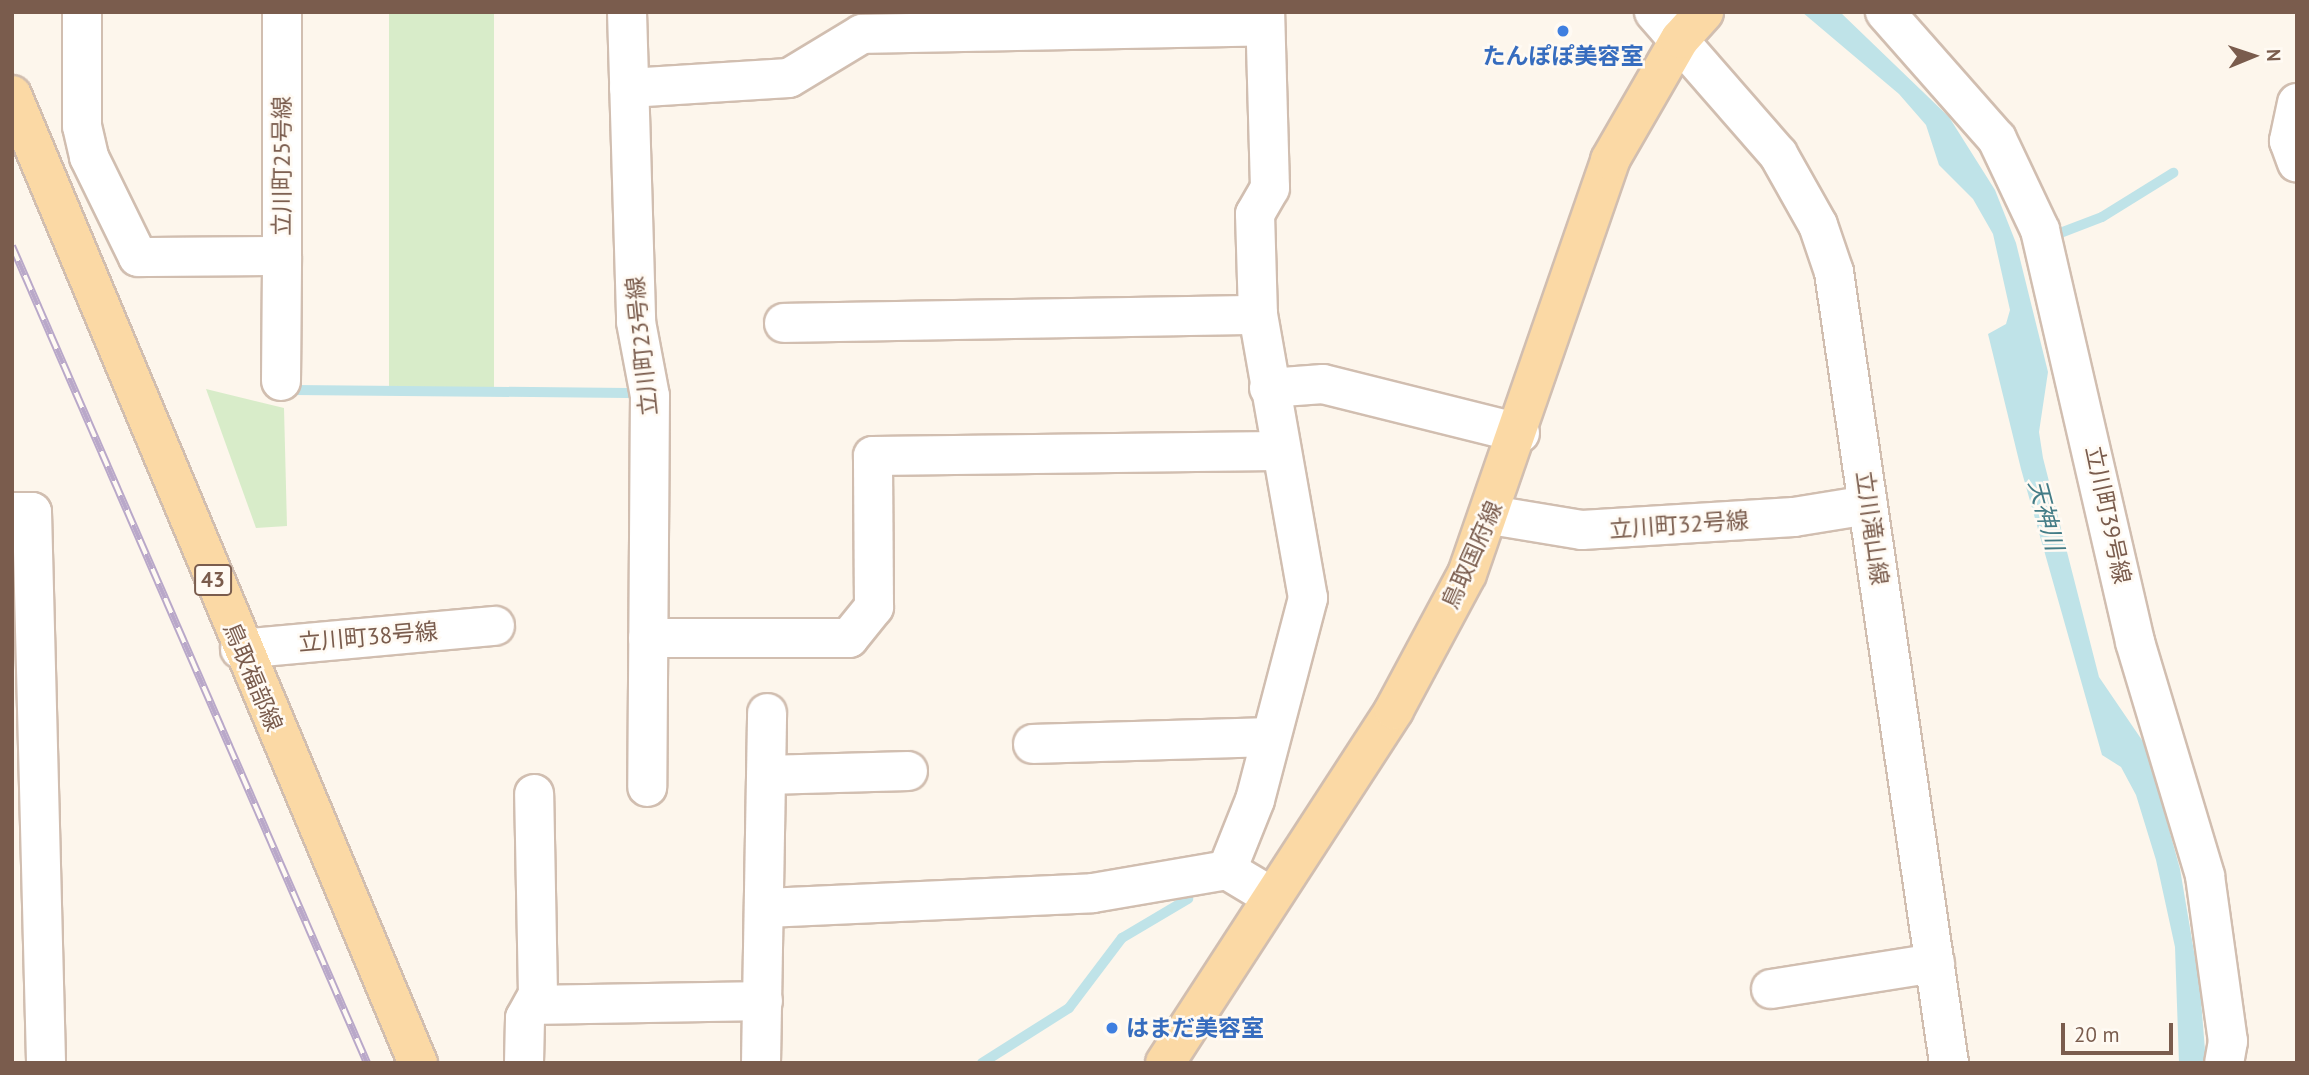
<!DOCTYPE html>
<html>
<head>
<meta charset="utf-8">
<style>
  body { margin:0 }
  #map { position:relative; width:2309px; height:1075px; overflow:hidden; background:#fdf6ec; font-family:"PT Sans","Noto Sans JP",sans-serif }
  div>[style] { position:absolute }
  .green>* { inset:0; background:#d8ecc9; transform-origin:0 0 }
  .water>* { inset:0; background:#bfe3e8 }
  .stream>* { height:10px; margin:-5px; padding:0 5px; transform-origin:5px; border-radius:5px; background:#bfe3e8 }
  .roads { filter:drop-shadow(2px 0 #d1beb0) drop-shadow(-2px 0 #d1beb0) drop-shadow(0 2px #d1beb0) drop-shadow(0 -2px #d1beb0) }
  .minor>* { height:38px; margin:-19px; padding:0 19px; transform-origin:19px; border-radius:19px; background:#fff }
  .major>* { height:38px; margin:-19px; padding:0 19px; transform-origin:19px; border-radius:19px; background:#fbd9a5 }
  .rail>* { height:8px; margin-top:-4px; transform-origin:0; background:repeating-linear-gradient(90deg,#fffaf3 0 16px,#b9a8c9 0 32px); box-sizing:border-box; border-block:2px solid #b9a8c9 }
  .dots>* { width:19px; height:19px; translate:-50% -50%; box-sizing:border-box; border:4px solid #fffaf3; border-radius:50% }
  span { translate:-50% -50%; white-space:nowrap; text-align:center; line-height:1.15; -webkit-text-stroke:5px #fffaf3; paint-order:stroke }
  .shield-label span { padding:2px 5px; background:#fffaf3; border:2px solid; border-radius:5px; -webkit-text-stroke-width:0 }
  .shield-label { font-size:21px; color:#7a5c4d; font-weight:700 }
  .shop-label { font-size:23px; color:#366cbe; font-weight:700 }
  .left { translate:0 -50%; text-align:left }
  .street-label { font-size:23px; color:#7a5c4d }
  .water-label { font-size:24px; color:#437c86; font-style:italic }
  .frame { position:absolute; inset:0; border:14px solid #7a5c4d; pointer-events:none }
  .north { position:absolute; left:2218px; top:21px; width:70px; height:70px; -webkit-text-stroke:5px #fffaf3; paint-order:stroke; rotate:88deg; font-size:19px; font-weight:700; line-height:28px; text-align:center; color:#7a5c4d }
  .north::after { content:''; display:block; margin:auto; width:24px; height:32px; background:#7a5c4d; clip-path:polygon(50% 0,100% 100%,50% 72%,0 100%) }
  .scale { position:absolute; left:2061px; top:1023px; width:112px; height:32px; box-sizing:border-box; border:4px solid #7a5c4d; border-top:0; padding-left:9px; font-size:21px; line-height:24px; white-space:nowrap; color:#7a5c4d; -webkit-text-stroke:5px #fffaf3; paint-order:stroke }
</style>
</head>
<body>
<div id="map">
  <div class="green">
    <i style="left:389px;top:12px;width:105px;height:377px"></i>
    <i style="clip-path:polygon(206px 389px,284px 408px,287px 526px,256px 528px)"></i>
  </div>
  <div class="water">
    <i style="clip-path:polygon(1802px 12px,1840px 12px,1949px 117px,1995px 190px,2016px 243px,2048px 372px,2039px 432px,2043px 458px,2099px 677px,2146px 746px,2180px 869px,2200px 987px,2206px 1063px,2179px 1063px,2175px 947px,2156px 860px,2136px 795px,2121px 767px,2102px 755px,2021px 469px,1988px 334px,2006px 324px,2010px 310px,1993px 234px,1973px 199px,1939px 165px,1926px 125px,1899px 94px)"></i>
  </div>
  <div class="stream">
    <i style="left:2055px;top:235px;width:50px;rotate:-21deg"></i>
    <i style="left:2102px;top:217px;width:84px;rotate:-31.8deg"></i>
    <i style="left:294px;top:390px;width:334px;rotate:0.5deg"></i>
    <i style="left:982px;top:1063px;width:103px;rotate:-32.3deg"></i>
    <i style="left:1069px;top:1008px;width:88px;rotate:-52.9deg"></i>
    <i style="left:1122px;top:938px;width:77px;rotate:-30.6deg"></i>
  </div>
  <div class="roads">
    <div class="minor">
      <i style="left:82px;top:12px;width:114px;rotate:90deg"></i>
      <i style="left:82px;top:126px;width:32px;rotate:77deg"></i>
      <i style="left:89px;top:157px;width:111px;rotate:63.9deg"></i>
      <i style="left:138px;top:257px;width:144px;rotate:-0.4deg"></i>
      <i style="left:282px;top:256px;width:244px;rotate:-90deg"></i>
      <i style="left:627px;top:12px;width:310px;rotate:88.3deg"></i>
      <i style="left:636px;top:322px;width:75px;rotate:79.3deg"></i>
      <i style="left:650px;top:396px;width:391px;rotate:90.4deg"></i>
      <i style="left:1654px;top:12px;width:189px;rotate:48.9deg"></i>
      <i style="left:1778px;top:154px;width:81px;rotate:60.6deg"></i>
      <i style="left:1818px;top:225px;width:50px;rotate:71.2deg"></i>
      <i style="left:1834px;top:272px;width:799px;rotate:81.73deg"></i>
      <i style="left:1885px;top:12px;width:169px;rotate:48.6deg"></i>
      <i style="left:1997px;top:139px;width:101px;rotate:64.7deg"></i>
      <i style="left:2040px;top:230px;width:423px;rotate:77deg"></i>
      <i style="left:2135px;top:642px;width:244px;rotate:73.3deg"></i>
      <i style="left:2205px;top:876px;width:167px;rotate:82.1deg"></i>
      <i style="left:2228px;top:1041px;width:22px;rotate:100deg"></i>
      <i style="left:629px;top:88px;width:160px;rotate:-3.6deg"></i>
      <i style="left:789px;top:78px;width:85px;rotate:-31.1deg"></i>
      <i style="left:862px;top:34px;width:403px;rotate:-1.1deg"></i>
      <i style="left:2297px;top:103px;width:39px;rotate:102deg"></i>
      <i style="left:2289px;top:141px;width:23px;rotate:70deg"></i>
      <i style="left:784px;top:323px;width:474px;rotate:-1deg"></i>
      <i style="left:281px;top:381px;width:125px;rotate:-89.5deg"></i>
      <i style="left:1269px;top:388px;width:54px;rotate:-4.2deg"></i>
      <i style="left:1323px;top:384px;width:203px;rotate:14deg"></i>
      <i style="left:12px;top:512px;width:20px"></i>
      <i style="left:32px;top:512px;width:551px;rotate:88.54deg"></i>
      <i style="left:1491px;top:515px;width:92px;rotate:9.4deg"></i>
      <i style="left:1582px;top:530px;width:212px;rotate:-3.5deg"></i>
      <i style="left:1794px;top:517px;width:75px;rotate:-9.2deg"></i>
      <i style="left:648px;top:638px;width:201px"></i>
      <i style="left:849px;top:638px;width:40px;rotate:-51deg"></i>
      <i style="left:874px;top:607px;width:151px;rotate:-90.4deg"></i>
      <i style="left:873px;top:456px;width:404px;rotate:-0.7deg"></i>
      <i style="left:240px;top:649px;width:256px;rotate:-5.2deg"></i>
      <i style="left:1033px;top:744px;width:237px;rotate:-1.7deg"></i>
      <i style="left:767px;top:775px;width:141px;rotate:-1.6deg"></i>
      <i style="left:1227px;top:870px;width:75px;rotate:-68.2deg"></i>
      <i style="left:1255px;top:800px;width:209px;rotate:-75.3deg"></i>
      <i style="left:1308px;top:598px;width:287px;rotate:-100deg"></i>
      <i style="left:1258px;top:315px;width:101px;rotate:-91.7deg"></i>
      <i style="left:1255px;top:214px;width:30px;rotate:-60deg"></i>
      <i style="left:1270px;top:188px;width:176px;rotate:-91.6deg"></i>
      <i style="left:766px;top:908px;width:327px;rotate:-2.6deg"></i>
      <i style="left:1093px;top:893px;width:136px;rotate:-9.7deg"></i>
      <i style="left:1227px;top:870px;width:52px;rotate:31deg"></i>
      <i style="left:1771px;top:989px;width:166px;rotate:-9deg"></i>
      <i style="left:533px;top:1005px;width:230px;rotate:-1deg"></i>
      <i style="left:524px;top:1063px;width:45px;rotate:-88.7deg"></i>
      <i style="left:525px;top:1018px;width:26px;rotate:-61deg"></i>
      <i style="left:538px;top:995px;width:201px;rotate:-91.1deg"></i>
      <i style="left:761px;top:1063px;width:350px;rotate:-89deg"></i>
    </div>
    <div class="major">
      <i style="left:12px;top:95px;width:1050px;rotate:67.25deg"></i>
      <i style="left:1165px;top:1063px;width:421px;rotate:-57deg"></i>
      <i style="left:1394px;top:710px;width:154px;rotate:-61.8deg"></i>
      <i style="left:1467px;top:574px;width:438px;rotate:-70.9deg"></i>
      <i style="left:1610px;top:160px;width:140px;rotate:-60deg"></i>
      <i style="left:1680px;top:39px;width:36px;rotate:-48deg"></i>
    </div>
  </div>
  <div class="rail">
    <i style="left:12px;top:246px;width:891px;rotate:66.51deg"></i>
  </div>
  <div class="dots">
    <i style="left:1563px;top:31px;background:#3f7fe0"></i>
    <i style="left:1112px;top:1028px;background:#3f7fe0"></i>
  </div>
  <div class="shield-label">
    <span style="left:213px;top:580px">43</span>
  </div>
  <div class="shop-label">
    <span style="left:1563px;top:56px">たんぽぽ美容室</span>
    <span class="left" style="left:1126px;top:1028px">はまだ美容室</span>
  </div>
  <div class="street-label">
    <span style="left:282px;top:166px;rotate:-90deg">立川町25号線</span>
    <span style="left:642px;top:346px;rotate:-96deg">立川町23号線</span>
    <span style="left:2108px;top:515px;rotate:78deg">立川町39号線</span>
    <span style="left:1679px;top:525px;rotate:-4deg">立川町32号線</span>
    <span style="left:1872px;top:528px;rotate:82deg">立川滝山線</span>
    <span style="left:1472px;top:555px;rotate:-66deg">鳥取国府線</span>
    <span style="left:368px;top:637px;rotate:-5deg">立川町38号線</span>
    <span style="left:253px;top:677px;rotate:67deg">鳥取福部線</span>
  </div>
  <div class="water-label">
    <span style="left:2046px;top:515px;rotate:75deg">天神川</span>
  </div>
  <div class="frame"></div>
  <div class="north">N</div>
  <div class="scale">20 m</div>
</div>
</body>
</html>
